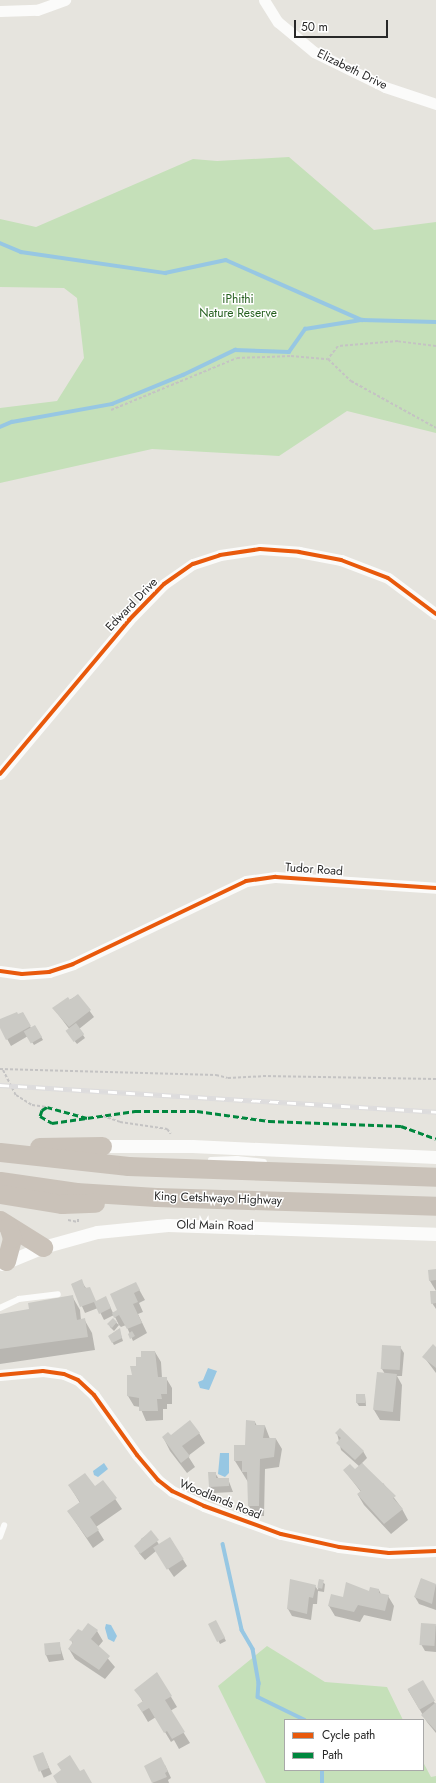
<!DOCTYPE html>
<html>
<head>
<meta charset="utf-8">
<style>
  body { margin:0 }
  #map { position:relative; width:436px; height:1783px; overflow:hidden; background:#e6e4de; font-family:Jost,sans-serif }
  div>[style] { position:absolute }
  .green>* { inset:0; background:#c5e0b9 }
  .water>* { inset:0; background:#97c7e3 }
  .shadow>* { inset:0; background:#0003; transform-origin:0 0 }
  .stream>* { height:3.5px; margin:-1.75px; padding:0 1.75px; transform-origin:1.75px; border-radius:1.75px; background:#97c7e3 }
  .building>* { inset:0; background:#cbcac5; transform-origin:0 0 }
  .path>* { height:2px; margin-top:-1px; transform-origin:0; background:repeating-linear-gradient(90deg,#c4c3c3 0 3px,transparent 0 5px) }
  .service>* { height:5.5px; margin:-2.75px; padding:0 2.75px; transform-origin:2.75px; border-radius:2.75px; background:#fbfbfa }
  .minor>* { height:11px; margin:-5.5px; padding:0 5.5px; transform-origin:5.5px; border-radius:5.5px; background:#fbfbfa }
  .tertiary>* { height:13px; margin:-6.5px; padding:0 6.5px; transform-origin:6.5px; border-radius:6.5px; background:#fbfbfa }
  .motorway>* { height:19px; margin:-9.5px; padding:0 9.5px; transform-origin:9.5px; border-radius:9.5px; background:#cac2b9 }
  .rail>* { height:4.5px; margin-top:-2.25px; transform-origin:0; background:repeating-linear-gradient(90deg,#fff 0 9px,#dddcdd 0 18px); box-sizing:border-box; border-block:1px solid #dddcdd }
  .quiet>* { height:3px; margin-top:-1.5px; transform-origin:0; background:repeating-linear-gradient(90deg,#00873e 0 6px,transparent 0 9px) }
  .cycleway>* { height:4px; margin:-2px; padding:0 2px; transform-origin:2px; border-radius:2px; background:#e8590c }
  span { translate:-50% -50%; white-space:nowrap; text-align:center; line-height:1.15; -webkit-text-stroke:3px #fff; paint-order:stroke }
  .street-label { font-size:12px; color:#282828 }
  .park-label { font-size:12px; color:#255f1e }
  .legend { position:absolute; left:284px; top:1719px; width:140px; height:52px; box-sizing:border-box; background:#fff; border:1px solid #a9a9a9; margin:0; padding:5px 7px; list-style:none; font-size:12px; color:#282828 }
  .legend li { display:flex; align-items:center; gap:8px; height:20px }
  .legend b { width:20px; border:1px solid #a9a9a9 }
  .scale { position:absolute; left:294px; top:20px; width:94px; height:18px; box-sizing:border-box; border:2px solid #282828; border-top:0; padding-left:5px; font-size:12px; line-height:14px; white-space:nowrap; color:#282828; -webkit-text-stroke:3px #fff; paint-order:stroke }
</style>
</head>
<body>
<div id="map">
  <div class="green">
    <i style="clip-path:polygon(289px 157px,374px 230px,436px 222px,436px 433px,347px 411px,279px 456px,152px 449px,0 483px,0 408px,57px 401px,84px 358px,77px 298px,64px 288px,0 287px,0 219px,36px 227px,193px 159px,217px 161px)"></i>
    <i style="clip-path:polygon(267px 1646px,325px 1682px,387px 1687px,403px 1720px,285px 1720px,285px 1770px,423px 1770px,423px 1762px,431px 1777px,436px 1776px,436px 1783px,266px 1783px,218px 1686px)"></i>
  </div>
  <div class="water">
    <i style="clip-path:polygon(208px 1368px,217px 1371px,209px 1390px,200px 1388px,198px 1382px,203px 1380px)"></i>
    <i style="clip-path:polygon(220px 1453px,229px 1453px,229px 1473px,225px 1477px,218px 1474px)"></i>
    <i style="clip-path:polygon(104px 1463px,108px 1469px,98px 1477px,94px 1475px,93px 1471px)"></i>
    <i style="clip-path:polygon(106px 1624px,111px 1625px,117px 1636px,114px 1642px,108px 1639px,105px 1628px)"></i>
  </div>
  <div class="shadow">
    <i style="clip-path:polygon(78px 995px,94px 1017px,79px 1029px,85px 1038px,77px 1044px,69px 1034px,70px 1030px,54px 1009px)"></i>
    <i style="clip-path:polygon(23px 1013px,31px 1028px,35px 1026px,43px 1040px,34px 1045px,28px 1036px,11px 1046px,0 1026px,0 1020px)"></i>
    <i style="clip-path:polygon(436px 1270px,436px 1291px,430px 1281px)"></i>
    <i style="clip-path:polygon(81px 1281px,96px 1302px,109px 1304px,113px 1313px,118px 1311px,136px 1284px,145px 1300px,139px 1303px,143px 1312px,138px 1314px,147px 1333px,133px 1341px,126px 1325px,121px 1327px,119px 1325px,114px 1331px,110px 1327px,109px 1324px,113px 1320px,119px 1325px,114px 1315px,104px 1320px,98px 1308px,85px 1313px,72px 1284px)"></i>
    <i style="clip-path:polygon(436px 1292px,436px 1309px,432px 1303px)"></i>
    <i style="clip-path:polygon(72px 1296px,80px 1310px,81px 1320px,84px 1319px,92px 1333px,95px 1350px,0 1364px,0 1315px,30px 1310px)"></i>
    <i style="clip-path:polygon(119px 1329px,123px 1341px,114px 1345px,109px 1336px)"></i>
    <i style="clip-path:polygon(400px 1347px,404px 1353px,402px 1376px,397px 1376px,402px 1385px,400px 1421px,380px 1420px,374px 1410px,385px 1374px,382px 1369px)"></i>
    <i style="clip-path:polygon(436px 1347px,436px 1373px,424px 1357px)"></i>
    <i style="clip-path:polygon(155px 1352px,161px 1362px,162px 1378px,166px 1378px,172px 1388px,172px 1404px,167px 1404px,167px 1409px,163px 1409px,163px 1420px,146px 1421px,140px 1407px,134px 1406px,128px 1396px,142px 1358px)"></i>
    <i style="clip-path:polygon(365px 1395px,366px 1406px,359px 1406px,357px 1403px)"></i>
    <i style="clip-path:polygon(255px 1422px,257px 1426px,265px 1426px,270px 1439px,276px 1439px,282px 1449px,279px 1467px,265px 1469px,264px 1516px,255px 1516px,249px 1506px,248px 1482px,235px 1461px,246px 1446px)"></i>
    <i style="clip-path:polygon(199px 1433px,205px 1443px,188px 1456px,195px 1467px,187px 1473px,170px 1451px,163px 1437px)"></i>
    <i style="clip-path:polygon(337px 1433px,363px 1451px,367px 1458px,362px 1463px,381px 1485px,383px 1483px,401px 1507px,408px 1520px,391px 1534px,364px 1505px,358px 1495px,361px 1492px,344px 1470px,355px 1471px,360px 1467px,341px 1450px)"></i>
    <i style="clip-path:polygon(215px 1473px,219px 1479px,228px 1479px,233px 1492px,214px 1493px,210px 1487px)"></i>
    <i style="clip-path:polygon(103px 1481px,122px 1509px,96px 1527px,104px 1540px,93px 1548px,68px 1511px,80px 1503px,69px 1485px,94px 1488px)"></i>
    <i style="clip-path:polygon(151px 1532px,160px 1546px,170px 1538px,187px 1566px,174px 1577px,156px 1551px,145px 1560px,139px 1553px,141px 1539px)"></i>
    <i style="clip-path:polygon(421px 1579px,436px 1585px,436px 1610px,419px 1604px,415px 1597px)"></i>
    <i style="clip-path:polygon(319px 1580px,325px 1584px,324px 1592px,318px 1591px,317px 1604px,313px 1604px,311px 1620px,292px 1616px,288px 1609px,315px 1586px,318px 1590px)"></i>
    <i style="clip-path:polygon(379px 1590px,381px 1594px,388px 1596px,394px 1606px,391px 1621px,364px 1615px,360px 1622px,335px 1616px,329px 1606px)"></i>
    <i style="clip-path:polygon(210px 1624px,217px 1624px,226px 1641px,220px 1644px)"></i>
    <i style="clip-path:polygon(436px 1625px,436px 1652px,425px 1651px,421px 1644px)"></i>
    <i style="clip-path:polygon(97px 1631px,103px 1641px,98px 1647px,115px 1667px,105px 1679px,75px 1659px,69px 1649px,73px 1644px,71px 1640px,82px 1633px)"></i>
    <i style="clip-path:polygon(59px 1643px,64px 1660px,49px 1662px,46px 1655px)"></i>
    <i style="clip-path:polygon(157px 1673px,177px 1707px,170px 1711px,190px 1743px,179px 1749px,174px 1740px,171px 1742px,156px 1717px,148px 1722px,138px 1705px,143px 1702px,136px 1690px)"></i>
    <i style="clip-path:polygon(422px 1682px,436px 1705px,436px 1733px,427px 1722px,408px 1690px)"></i>
    <i style="left:43px;top:1754px;width:22px;height:9px;rotate:66deg"></i>
    <i style="clip-path:polygon(165px 1765px,171px 1778px,168px 1780px,169px 1783px,153px 1783px,145px 1766px)"></i>
  </div>
  <div class="stream">
    <i style="left:0;top:243px;width:23px;rotate:23deg"></i>
    <i style="left:21px;top:252px;width:146px;rotate:8.3deg"></i>
    <i style="left:165px;top:273px;width:62px;rotate:-12deg"></i>
    <i style="left:226px;top:260px;width:149px;rotate:23.8deg"></i>
    <i style="left:362px;top:320px;width:74px;rotate:1.5deg"></i>
    <i style="left:0;top:427px;width:13px;rotate:-23deg"></i>
    <i style="left:12px;top:422px;width:102px;rotate:-10.2deg"></i>
    <i style="left:112px;top:404px;width:77px;rotate:-22.2deg"></i>
    <i style="left:183px;top:375px;width:58px;rotate:-25.7deg"></i>
    <i style="left:235px;top:350px;width:54px;rotate:2.1deg"></i>
    <i style="left:289px;top:352px;width:28px;rotate:-55deg"></i>
    <i style="left:305px;top:329px;width:58px;rotate:-9deg"></i>
    <i style="left:223px;top:1544px;width:88px;rotate:77.5deg"></i>
    <i style="left:242px;top:1630px;width:22px;rotate:60deg"></i>
    <i style="left:253px;top:1649px;width:35px;rotate:80deg"></i>
    <i style="left:259px;top:1683px;width:14px;rotate:94deg"></i>
    <i style="left:258px;top:1697px;width:52px;rotate:26.1deg"></i>
    <i style="left:322px;top:1783px;width:13px;rotate:-90deg"></i>
  </div>
  <div class="building">
    <i style="clip-path:polygon(78px 994px,91px 1010px,69px 1027px,52px 1008px,68px 997px,70px 1000px)"></i>
    <i style="clip-path:polygon(17px 1012px,18px 1014px,23px 1012px,31px 1026px,6px 1040px,0 1028px,0 1019px)"></i>
    <i style="left:76px;top:1023px;width:14px;height:13px;rotate:54deg"></i>
    <i style="left:35px;top:1025px;width:14px;height:13px;rotate:60deg"></i>
    <i style="clip-path:polygon(436px 1269px,436px 1280px,429px 1281px,428px 1270px)"></i>
    <i style="clip-path:polygon(82px 1279px,85px 1288px,90px 1287px,96px 1301px,106px 1296px,111px 1308px,99px 1314px,94px 1302px,80px 1307px,71px 1284px)"></i>
    <i style="clip-path:polygon(136px 1282px,140px 1290px,134px 1293px,138px 1302px,133px 1304px,142px 1323px,127px 1329px,119px 1315px,114px 1318px,112px 1313px,117px 1310px,110px 1294px)"></i>
    <i style="clip-path:polygon(430px 1291px,436px 1291px,436px 1303px,431px 1304px)"></i>
    <i style="clip-path:polygon(73px 1295px,77px 1320px,85px 1318px,88px 1337px,0 1349px,0 1314px,29px 1309px,28px 1303px)"></i>
    <i style="clip-path:polygon(113px 1318px,117px 1322px,112px 1328px,107px 1324px)"></i>
    <i style="clip-path:polygon(120px 1328px,122px 1338px,112px 1343px,108px 1336px)"></i>
    <i style="clip-path:polygon(132px 1331px,135px 1336px,130px 1339px,128px 1334px)"></i>
    <i style="clip-path:polygon(433px 1344px,436px 1347px,436px 1368px,422px 1357px)"></i>
    <i style="left:382px;top:1345px;width:19px;height:24px;rotate:3deg"></i>
    <i style="clip-path:polygon(141px 1351px,155px 1351px,158px 1377px,167px 1377px,167px 1394px,161px 1394px,162px 1399px,157px 1399px,158px 1411px,139px 1411px,139px 1398px,127px 1396px,127px 1375px,132px 1375px,130px 1366px,136px 1366px,136px 1357px,141px 1357px)"></i>
    <i style="left:377px;top:1372px;width:20px;height:38px;rotate:6deg"></i>
    <i style="left:356px;top:1394px;width:9px;height:9px"></i>
    <i style="clip-path:polygon(190px 1420px,200px 1433px,182px 1446px,190px 1456px,181px 1463px,162px 1437px,168px 1432px,171px 1435px)"></i>
    <i style="clip-path:polygon(246px 1420px,255px 1421px,255px 1425px,265px 1425px,263px 1438px,276px 1438px,274px 1457px,260px 1459px,259px 1506px,248px 1506px,247px 1472px,242px 1472px,242px 1461px,234px 1461px,234px 1445px,245px 1445px)"></i>
    <i style="clip-path:polygon(340px 1428px,364px 1451px,355px 1460px,336px 1443px,341px 1438px,335px 1433px)"></i>
    <i style="clip-path:polygon(362px 1463px,396px 1496px,393px 1498px,403px 1509px,384px 1524px,357px 1494px,361px 1491px,343px 1470px,350px 1464px,355px 1469px)"></i>
    <i style="clip-path:polygon(208px 1472px,216px 1472px,216px 1478px,229px 1478px,229px 1486px,209px 1487px)"></i>
    <i style="clip-path:polygon(85px 1473px,95px 1486px,103px 1480px,117px 1498px,90px 1517px,99px 1530px,87px 1538px,67px 1511px,80px 1502px,68px 1485px)"></i>
    <i style="clip-path:polygon(151px 1530px,159px 1540px,140px 1554px,134px 1546px)"></i>
    <i style="left:170px;top:1537px;width:26px;height:20px;rotate:58deg"></i>
    <i style="clip-path:polygon(421px 1578px,436px 1584px,432px 1604px,414px 1597px)"></i>
    <i style="clip-path:polygon(290px 1579px,316px 1585px,313px 1598px,309px 1597px,307px 1614px,287px 1609px)"></i>
    <i style="left:319px;top:1579px;width:5px;height:9px;rotate:11deg"></i>
    <i style="clip-path:polygon(346px 1582px,369px 1591px,370px 1587px,379px 1589px,379px 1593px,389px 1595px,385px 1611px,358px 1605px,354px 1612px,328px 1606px,331px 1594px,343px 1597px)"></i>
    <i style="left:216px;top:1620px;width:20px;height:9px;rotate:63deg"></i>
    <i style="clip-path:polygon(88px 1623px,98px 1630px,91px 1639px,110px 1656px,99px 1670px,68px 1649px,73px 1642px,69px 1640px,78px 1629px,82px 1631px)"></i>
    <i style="left:421px;top:1623px;width:15px;height:22px;rotate:4deg"></i>
    <i style="left:60px;top:1642px;width:12px;height:16px;rotate:85deg"></i>
    <i style="clip-path:polygon(157px 1672px,172px 1696px,165px 1700px,185px 1732px,172px 1739px,167px 1731px,164px 1733px,149px 1708px,142px 1712px,137px 1705px,143px 1701px,134px 1690px)"></i>
    <i style="left:423px;top:1680px;width:24px;height:18px;rotate:60deg"></i>
    <i style="clip-path:polygon(435px 1703px,436px 1703px,436px 1731px,421px 1715px)"></i>
    <i style="left:43px;top:1752px;width:17px;height:11px;rotate:69deg"></i>
    <i style="clip-path:polygon(70px 1755px,80px 1771px,84px 1769px,92px 1783px,57px 1783px,53px 1776px,61px 1770px,57px 1764px)"></i>
    <i style="clip-path:polygon(161px 1757px,168px 1771px,165px 1773px,167px 1777px,152px 1783px,144px 1766px)"></i>
  </div>
  <div class="path">
    <i style="left:436px;top:346px;width:38px;rotate:-173deg"></i>
    <i style="left:398px;top:341px;width:60px;rotate:175.2deg"></i>
    <i style="left:338px;top:346px;width:16px;rotate:128deg"></i>
    <i style="left:328px;top:359px;width:32px;rotate:44deg"></i>
    <i style="left:351px;top:381px;width:97px;rotate:28.9deg"></i>
    <i style="left:111px;top:410px;width:136px;rotate:-22.4deg"></i>
    <i style="left:237px;top:358px;width:54px;rotate:-2.1deg"></i>
    <i style="left:291px;top:356px;width:37px;rotate:5deg"></i>
    <i style="left:0;top:1069px;width:216px;rotate:1.6deg"></i>
    <i style="left:216px;top:1075px;width:12px;rotate:14deg"></i>
    <i style="left:228px;top:1078px;width:35px;rotate:-3deg"></i>
    <i style="left:263px;top:1076px;width:173px;rotate:1deg"></i>
    <i style="left:3px;top:1070px;width:28px;rotate:63deg"></i>
    <i style="left:16px;top:1095px;width:19px;rotate:32deg"></i>
    <i style="left:32px;top:1105px;width:15px;rotate:8deg"></i>
    <i style="left:103px;top:1116px;width:18px;rotate:19deg"></i>
    <i style="left:120px;top:1122px;width:48px;rotate:8.5deg"></i>
    <i style="left:167px;top:1129px;width:6px;rotate:51deg"></i>
    <i style="left:68px;top:1220px;width:10px;rotate:11deg"></i>
    <i style="left:78px;top:1222px;width:3px;rotate:-90deg"></i>
  </div>
  <div class="service">
    <i style="left:211px;top:1160px;width:26px;rotate:-2deg"></i>
    <i style="left:237px;top:1159px;width:27px;rotate:6deg"></i>
    <i style="left:0;top:1308px;width:21px;rotate:-25deg"></i>
    <i style="left:19px;top:1299px;width:39px;rotate:-7deg"></i>
    <i style="left:0;top:1537px;width:12px;rotate:-70deg"></i>
  </div>
  <div class="minor">
    <i style="left:264px;top:0;width:26px;rotate:58deg"></i>
    <i style="left:278px;top:22px;width:47px;rotate:39.8deg"></i>
    <i style="left:314px;top:52px;width:79px;rotate:26.2deg"></i>
    <i style="left:385px;top:87px;width:54px;rotate:18.4deg"></i>
    <i style="left:0;top:11px;width:37px;rotate:-2deg"></i>
    <i style="left:37px;top:10px;width:30px;rotate:-20deg"></i>
    <i style="left:0;top:774px;width:201px;rotate:-50deg"></i>
    <i style="left:129px;top:620px;width:50px;rotate:-45.8deg"></i>
    <i style="left:164px;top:584px;width:35px;rotate:-35deg"></i>
    <i style="left:193px;top:564px;width:28px;rotate:-18deg"></i>
    <i style="left:220px;top:555px;width:40px;rotate:-8.5deg"></i>
    <i style="left:260px;top:549px;width:39px;rotate:4deg"></i>
    <i style="left:299px;top:552px;width:43px;rotate:10.8deg"></i>
    <i style="left:341px;top:560px;width:50px;rotate:21deg"></i>
    <i style="left:388px;top:578px;width:60px;rotate:36.9deg"></i>
    <i style="left:0;top:971px;width:22px;rotate:8deg"></i>
    <i style="left:22px;top:974px;width:27px;rotate:-4deg"></i>
    <i style="left:49px;top:972px;width:25px;rotate:-18deg"></i>
    <i style="left:73px;top:964px;width:192px;rotate:-25.6deg"></i>
    <i style="left:246px;top:881px;width:30px;rotate:-8deg"></i>
    <i style="left:276px;top:877px;width:160px;rotate:3.9deg"></i>
    <i style="left:0;top:1375px;width:43px;rotate:-5.3deg"></i>
    <i style="left:43px;top:1371px;width:21px;rotate:8deg"></i>
    <i style="left:64px;top:1374px;width:15px;rotate:23deg"></i>
    <i style="left:78px;top:1380px;width:22px;rotate:43deg"></i>
    <i style="left:94px;top:1395px;width:74px;rotate:54.4deg"></i>
    <i style="left:137px;top:1455px;width:33px;rotate:50deg"></i>
    <i style="left:158px;top:1480px;width:18px;rotate:38deg"></i>
    <i style="left:172px;top:1491px;width:35px;rotate:25deg"></i>
    <i style="left:204px;top:1506px;width:82px;rotate:20deg"></i>
    <i style="left:281px;top:1534px;width:59px;rotate:12.6deg"></i>
    <i style="left:339px;top:1547px;width:50px;rotate:6.8deg"></i>
    <i style="left:389px;top:1553px;width:47px;rotate:-2.4deg"></i>
  </div>
  <div class="tertiary">
    <i style="left:102px;top:1146px;width:90px"></i>
    <i style="left:192px;top:1146px;width:244px;rotate:2.6deg"></i>
    <i style="left:2px;top:1264px;width:44px;rotate:-22.5deg"></i>
    <i style="left:43px;top:1247px;width:56px;rotate:-15.5deg"></i>
    <i style="left:97px;top:1232px;width:71px;rotate:-5.6deg"></i>
    <i style="left:168px;top:1225px;width:268px;rotate:1.9deg"></i>
  </div>
  <div class="motorway">
    <i style="left:39px;top:1147px;width:63px;rotate:-0.9deg"></i>
    <i style="left:0;top:1152px;width:129px;rotate:6.2deg"></i>
    <i style="left:128px;top:1166px;width:308px;rotate:2deg"></i>
    <i style="left:0;top:1181px;width:77px;rotate:8.2deg"></i>
    <i style="left:76px;top:1192px;width:80px;rotate:3.6deg"></i>
    <i style="left:156px;top:1197px;width:280px;rotate:1.8deg"></i>
    <i style="left:0;top:1194px;width:63px;rotate:9.2deg"></i>
    <i style="left:62px;top:1204px;width:33px;rotate:-2deg"></i>
    <i style="left:0;top:1220px;width:51px;rotate:32.1deg"></i>
    <i style="left:6px;top:1261px;width:24px;rotate:-75deg"></i>
    <i style="left:12px;top:1238px;width:13px;rotate:-108deg"></i>
  </div>
  <div class="rail">
    <i style="left:0;top:1085px;width:437px;rotate:3.5deg"></i>
  </div>
  <div class="quiet">
    <i style="left:87px;top:1118px;width:41px;rotate:-164.6deg"></i>
    <i style="left:47px;top:1107px;width:6px;rotate:149deg"></i>
    <i style="left:42px;top:1110px;width:6px;rotate:108deg"></i>
    <i style="left:40px;top:1116px;width:14px;rotate:30deg"></i>
    <i style="left:52px;top:1123px;width:84px;rotate:-8.2deg"></i>
    <i style="left:135px;top:1111px;width:62px"></i>
    <i style="left:197px;top:1111px;width:73px;rotate:7.9deg"></i>
    <i style="left:269px;top:1121px;width:132px;rotate:2.2deg"></i>
    <i style="left:401px;top:1126px;width:37px;rotate:20deg"></i>
  </div>
  <div class="cycleway">
    <i style="left:0;top:774px;width:201px;rotate:-50deg"></i>
    <i style="left:129px;top:620px;width:50px;rotate:-45.8deg"></i>
    <i style="left:164px;top:584px;width:35px;rotate:-35deg"></i>
    <i style="left:193px;top:564px;width:28px;rotate:-18deg"></i>
    <i style="left:220px;top:555px;width:40px;rotate:-8.5deg"></i>
    <i style="left:260px;top:549px;width:39px;rotate:4deg"></i>
    <i style="left:299px;top:552px;width:43px;rotate:10.8deg"></i>
    <i style="left:341px;top:560px;width:50px;rotate:21deg"></i>
    <i style="left:388px;top:578px;width:60px;rotate:36.9deg"></i>
    <i style="left:0;top:971px;width:22px;rotate:8deg"></i>
    <i style="left:22px;top:974px;width:27px;rotate:-4deg"></i>
    <i style="left:49px;top:972px;width:25px;rotate:-18deg"></i>
    <i style="left:73px;top:964px;width:192px;rotate:-25.6deg"></i>
    <i style="left:246px;top:881px;width:30px;rotate:-8deg"></i>
    <i style="left:276px;top:877px;width:160px;rotate:3.9deg"></i>
    <i style="left:0;top:1375px;width:43px;rotate:-5.3deg"></i>
    <i style="left:43px;top:1371px;width:21px;rotate:8deg"></i>
    <i style="left:64px;top:1374px;width:15px;rotate:23deg"></i>
    <i style="left:78px;top:1380px;width:22px;rotate:43deg"></i>
    <i style="left:94px;top:1395px;width:74px;rotate:54.4deg"></i>
    <i style="left:137px;top:1455px;width:33px;rotate:50deg"></i>
    <i style="left:158px;top:1480px;width:18px;rotate:38deg"></i>
    <i style="left:172px;top:1491px;width:35px;rotate:25deg"></i>
    <i style="left:204px;top:1506px;width:82px;rotate:20deg"></i>
    <i style="left:281px;top:1534px;width:59px;rotate:12.6deg"></i>
    <i style="left:339px;top:1547px;width:50px;rotate:6.8deg"></i>
    <i style="left:389px;top:1553px;width:47px;rotate:-2.4deg"></i>
  </div>
  <div class="street-label">
    <span style="left:352px;top:70px;rotate:26deg">Elizabeth Drive</span>
    <span style="left:132px;top:605px;rotate:-46deg">Edward Drive</span>
    <span style="left:314px;top:870px;rotate:4deg">Tudor Road</span>
    <span style="left:218px;top:1199px;rotate:2deg">King Cetshwayo Highway</span>
    <span style="left:215px;top:1226px;rotate:1deg">Old Main Road</span>
    <span style="left:220px;top:1500px;rotate:22deg">Woodlands Road</span>
  </div>
  <div class="park-label">
    <span style="left:238px;top:307px">iPhithi<br>Nature Reserve</span>
  </div>
  <ul class="legend">
  <li><b style="height:5px;background:#e8590c"></b>Cycle path</li>
  <li><b style="height:5px;background:#00873e"></b>Path</li>
  </ul>
  <div class="scale">50 m</div>
</div>
</body>
</html>
